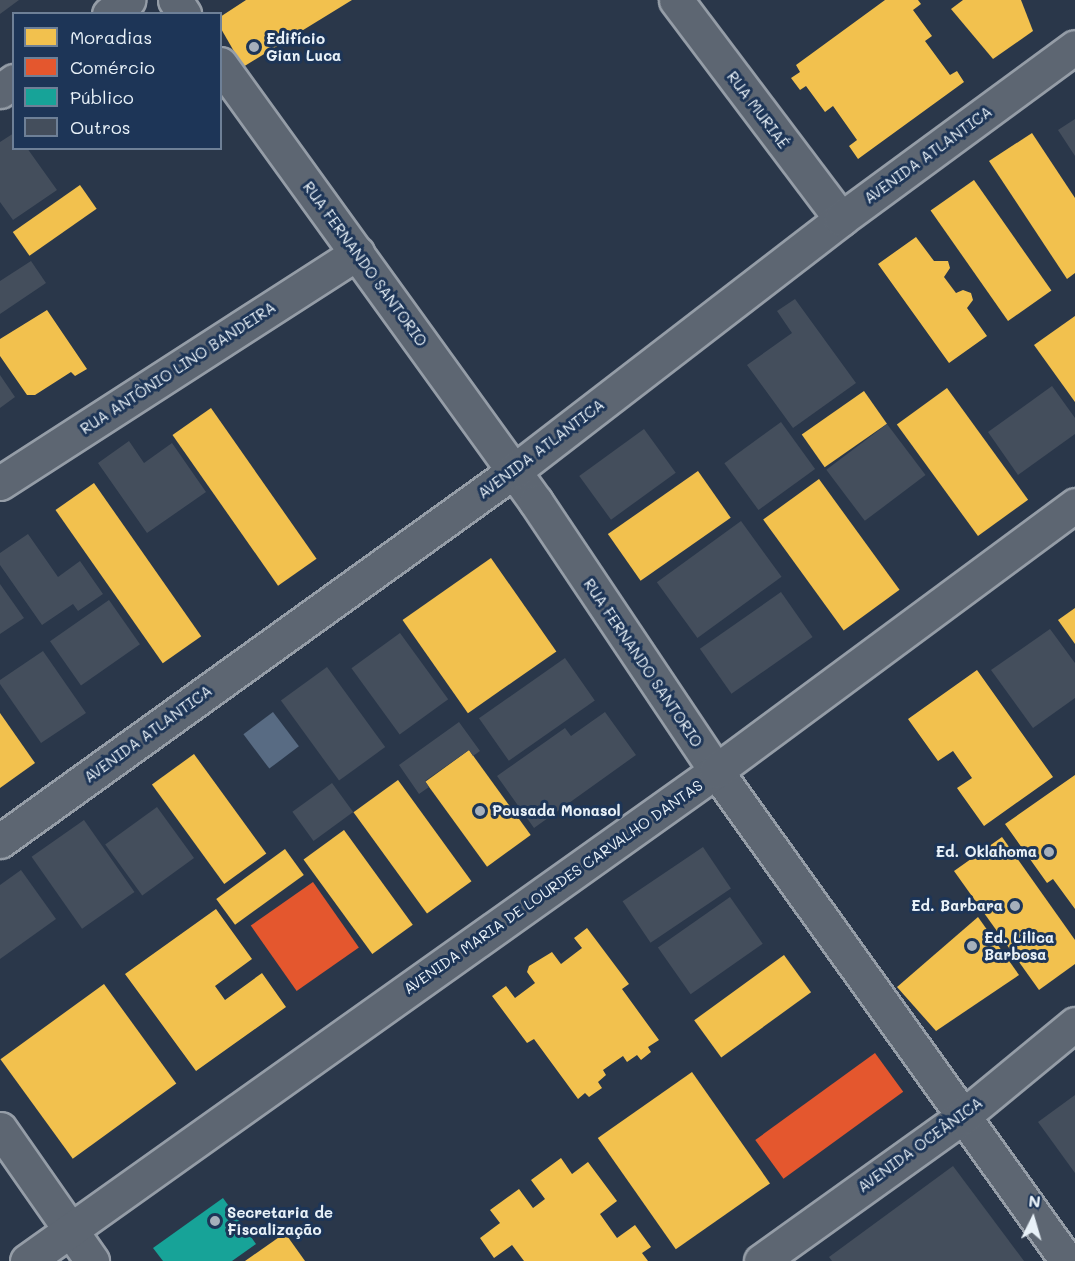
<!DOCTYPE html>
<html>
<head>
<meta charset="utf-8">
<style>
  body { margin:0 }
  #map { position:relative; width:1075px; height:1261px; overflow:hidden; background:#2a374a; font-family:Mali,sans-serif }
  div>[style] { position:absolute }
  .water>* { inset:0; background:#586b83; transform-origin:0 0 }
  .homes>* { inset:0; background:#f2c14e; transform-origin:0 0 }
  .shops>* { inset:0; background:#e4572e; transform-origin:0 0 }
  .public>* { inset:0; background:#17a398 }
  .building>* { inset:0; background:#444e5c; transform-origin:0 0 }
  .roads { filter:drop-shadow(2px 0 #959da7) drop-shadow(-2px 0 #959da7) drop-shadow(0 2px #959da7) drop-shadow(0 -2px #959da7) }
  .minor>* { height:33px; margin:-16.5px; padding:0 16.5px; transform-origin:16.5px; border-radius:16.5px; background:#5d6672 }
  .tertiary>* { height:33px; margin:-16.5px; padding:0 16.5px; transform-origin:16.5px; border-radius:16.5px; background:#5d6672 }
  .dots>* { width:16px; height:16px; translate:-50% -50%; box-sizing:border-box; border:3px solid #1d3557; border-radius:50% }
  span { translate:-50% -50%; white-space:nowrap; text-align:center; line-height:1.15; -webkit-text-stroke:6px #1d3557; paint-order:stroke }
  .poi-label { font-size:15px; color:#e8f1f8; font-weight:700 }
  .left { translate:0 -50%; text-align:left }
  .right { translate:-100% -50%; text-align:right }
  .street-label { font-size:15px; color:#e8f1f8 }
  .legend { position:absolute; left:12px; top:12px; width:210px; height:138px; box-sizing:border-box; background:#1d3557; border:2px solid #6e8097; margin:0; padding:8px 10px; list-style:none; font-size:18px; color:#e8f1f8 }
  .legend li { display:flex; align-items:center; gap:12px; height:30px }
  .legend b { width:30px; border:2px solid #6e8097 }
  .north { position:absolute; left:1003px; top:1189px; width:60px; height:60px; -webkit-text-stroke:4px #1d3557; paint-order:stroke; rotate:5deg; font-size:16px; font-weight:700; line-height:24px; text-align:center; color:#e8f1f8 }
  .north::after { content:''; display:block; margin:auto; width:21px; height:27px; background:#e8f1f8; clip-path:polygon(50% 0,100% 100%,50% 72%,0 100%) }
</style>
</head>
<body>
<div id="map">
  <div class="water">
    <i style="left:273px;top:712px;width:43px;height:37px;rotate:53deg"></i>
  </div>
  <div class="homes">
    <i style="clip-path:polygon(246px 0,352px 0,243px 67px,220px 27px,220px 17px)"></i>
    <i style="clip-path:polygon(885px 0,918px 0,921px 4px,913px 10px,932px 36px,925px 41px,950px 75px,957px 71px,964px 82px,858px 159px,849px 146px,857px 140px,833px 106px,825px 112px,806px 86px,800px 90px,791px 78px,800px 72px,796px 65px)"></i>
    <i style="clip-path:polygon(963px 0,1021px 0,1033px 31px,993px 59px,951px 9px)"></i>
    <i style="clip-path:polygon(1032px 133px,1075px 198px,1075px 273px,1067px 279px,989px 161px)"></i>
    <i style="left:974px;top:180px;width:135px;height:53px;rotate:55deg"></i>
    <i style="left:80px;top:185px;width:29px;height:82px;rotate:55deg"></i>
    <i style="clip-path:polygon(916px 237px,934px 261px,948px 261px,950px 268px,944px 277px,956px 293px,963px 290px,971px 293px,973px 300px,967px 308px,987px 336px,949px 363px,878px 264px)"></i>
    <i style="clip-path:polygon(47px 310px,87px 369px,75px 376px,71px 372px,35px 395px,27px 395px,0 356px,0 339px)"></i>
    <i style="clip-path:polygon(1075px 316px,1075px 402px,1034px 345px)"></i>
    <i style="left:947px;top:388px;width:138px;height:62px;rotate:54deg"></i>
    <i style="left:864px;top:391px;width:40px;height:76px;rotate:55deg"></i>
    <i style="left:211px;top:408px;width:184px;height:47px;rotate:55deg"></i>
    <i style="left:698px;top:471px;width:57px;height:110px;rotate:55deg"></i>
    <i style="left:819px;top:479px;width:137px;height:69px;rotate:54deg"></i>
    <i style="left:94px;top:483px;width:187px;height:47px;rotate:55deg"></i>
    <i style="left:491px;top:558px;width:114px;height:108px;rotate:55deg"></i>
    <i style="clip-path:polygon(1075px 608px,1075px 644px,1058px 620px)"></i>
    <i style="clip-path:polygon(977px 670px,1053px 777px,984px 826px,957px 788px,972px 778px,953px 751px,938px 761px,908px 719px)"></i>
    <i style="clip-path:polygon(0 713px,35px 763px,0 788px)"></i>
    <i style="left:469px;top:750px;width:105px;height:54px;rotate:54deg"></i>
    <i style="left:194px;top:754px;width:123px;height:52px;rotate:54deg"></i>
    <i style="clip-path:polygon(1075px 775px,1075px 909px,1053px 879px,1047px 883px,1005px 824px)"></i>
    <i style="left:398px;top:780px;width:125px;height:55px;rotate:54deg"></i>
    <i style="left:344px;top:830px;width:117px;height:50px;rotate:54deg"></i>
    <i style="clip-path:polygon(1002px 837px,1075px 940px,1075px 964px,1039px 990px,954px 871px)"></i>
    <i style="left:285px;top:849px;width:32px;height:85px;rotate:54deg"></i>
    <i style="clip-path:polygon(216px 909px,252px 959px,215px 986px,225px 1000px,262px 973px,286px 1007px,196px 1071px,125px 974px)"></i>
    <i style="clip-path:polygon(978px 917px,1019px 975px,936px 1031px,897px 987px)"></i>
    <i style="clip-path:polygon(587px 928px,629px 984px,622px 989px,659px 1040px,648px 1047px,651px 1052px,641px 1060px,637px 1055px,627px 1062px,623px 1056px,603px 1070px,606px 1075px,598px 1082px,602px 1088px,589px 1097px,585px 1093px,578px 1099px,534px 1039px,527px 1043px,492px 996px,506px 986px,515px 998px,535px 983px,527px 972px,529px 966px,552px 952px,561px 964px,582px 948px,574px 938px)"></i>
    <i style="left:784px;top:955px;width:46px;height:111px;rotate:54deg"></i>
    <i style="left:104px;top:984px;width:123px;height:128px;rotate:54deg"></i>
    <i style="left:692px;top:1072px;width:136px;height:115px;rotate:55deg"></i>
    <i style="clip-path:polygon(561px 1158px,572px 1174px,588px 1162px,617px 1201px,600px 1214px,617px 1238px,635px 1225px,651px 1247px,642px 1253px,648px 1261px,524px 1261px,512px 1245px,494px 1258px,480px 1238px,500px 1223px,490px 1210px,519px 1189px,533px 1208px,545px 1199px,531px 1180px)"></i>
    <i style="clip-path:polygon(285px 1233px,305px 1261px,245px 1261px)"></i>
  </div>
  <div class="shops">
    <i style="left:313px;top:882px;width:80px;height:76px;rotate:55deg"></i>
    <i style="left:875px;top:1053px;width:48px;height:148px;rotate:54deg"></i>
  </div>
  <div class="public">
    <i style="clip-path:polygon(223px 1198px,256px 1244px,232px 1261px,163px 1261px,153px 1248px)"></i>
  </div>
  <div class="building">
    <i style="clip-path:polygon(0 0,19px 0,0 14px)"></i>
    <i style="clip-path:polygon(1075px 119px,1075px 156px,1058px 130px)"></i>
    <i style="clip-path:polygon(14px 133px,14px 148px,27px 148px,57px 190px,13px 220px,0 202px,0 142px)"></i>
    <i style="clip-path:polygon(31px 261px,46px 283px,0 314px,0 281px)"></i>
    <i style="clip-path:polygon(795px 299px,856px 383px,793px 428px,747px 365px,792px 333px,777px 311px)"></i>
    <i style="clip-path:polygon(0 375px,15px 397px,0 408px)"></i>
    <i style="clip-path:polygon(1052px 386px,1075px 418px,1075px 434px,1018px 475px,988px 432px)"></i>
    <i style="left:781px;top:422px;width:58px;height:70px;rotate:54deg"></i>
    <i style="left:887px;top:424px;width:64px;height:76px;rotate:53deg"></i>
    <i style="left:644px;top:429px;width:54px;height:80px;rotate:54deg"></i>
    <i style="clip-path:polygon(129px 441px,144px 463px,172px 443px,206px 492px,147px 533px,98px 463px)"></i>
    <i style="left:741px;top:521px;width:69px;height:104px;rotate:54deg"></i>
    <i style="clip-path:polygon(28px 534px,58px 577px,80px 561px,103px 594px,78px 611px,73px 604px,42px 625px,0 565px,0 553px)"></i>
    <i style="clip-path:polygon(0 584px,24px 618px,0 634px)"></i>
    <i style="left:781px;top:592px;width:55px;height:99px;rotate:55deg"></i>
    <i style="left:109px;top:600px;width:54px;height:72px;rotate:55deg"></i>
    <i style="clip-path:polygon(1050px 629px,1075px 663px,1075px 698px,1033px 728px,991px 670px)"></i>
    <i style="left:400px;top:633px;width:82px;height:60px;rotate:54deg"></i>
    <i style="clip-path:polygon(43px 651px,86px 713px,41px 743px,0 684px,0 680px)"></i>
    <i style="left:565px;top:658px;width:52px;height:105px;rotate:55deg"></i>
    <i style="left:327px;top:667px;width:99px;height:57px;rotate:54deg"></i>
    <i style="clip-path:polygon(605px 712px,636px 755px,534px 828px,497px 776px,565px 728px,571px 736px)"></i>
    <i style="clip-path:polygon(459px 722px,480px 751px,473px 756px,469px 750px,425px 781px,429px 787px,419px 794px,399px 765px)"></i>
    <i style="left:332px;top:783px;width:36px;height:49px;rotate:54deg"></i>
    <i style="left:157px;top:807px;width:63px;height:64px;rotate:54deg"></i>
    <i style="left:84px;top:820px;width:88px;height:64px;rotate:55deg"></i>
    <i style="left:703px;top:847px;width:50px;height:97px;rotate:56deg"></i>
    <i style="clip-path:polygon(21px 870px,56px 919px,0 959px,0 885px)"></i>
    <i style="left:730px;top:897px;width:57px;height:88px;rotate:55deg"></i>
    <i style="clip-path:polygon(1075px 1095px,1075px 1173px,1038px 1122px)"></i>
    <i style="clip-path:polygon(953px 1166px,1024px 1261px,832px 1261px,829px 1257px)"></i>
  </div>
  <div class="roads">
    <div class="minor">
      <i style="left:175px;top:0;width:17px;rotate:57deg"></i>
      <i style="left:676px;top:0;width:274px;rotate:53deg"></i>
      <i style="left:109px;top:14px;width:24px;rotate:-36deg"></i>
      <i style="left:220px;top:64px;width:540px;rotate:54.19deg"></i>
      <i style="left:536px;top:502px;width:324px;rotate:56.2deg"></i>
      <i style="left:716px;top:771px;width:603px;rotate:54.38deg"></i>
      <i style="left:0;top:91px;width:17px;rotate:-36deg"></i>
      <i style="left:0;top:483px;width:425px;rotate:-32.8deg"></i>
      <i style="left:0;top:841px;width:633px;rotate:-35.75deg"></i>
      <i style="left:514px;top:471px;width:413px;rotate:-37.6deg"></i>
      <i style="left:841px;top:219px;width:290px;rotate:-36.3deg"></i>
      <i style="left:0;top:1129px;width:161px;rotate:55.1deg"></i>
    </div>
    <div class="tertiary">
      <i style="left:27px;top:1261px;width:845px;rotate:-35.42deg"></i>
      <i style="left:716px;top:771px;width:447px;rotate:-36.5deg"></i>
      <i style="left:761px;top:1261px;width:247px;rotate:-35.6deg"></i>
      <i style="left:962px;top:1117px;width:146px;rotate:-39.5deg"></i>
    </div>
  </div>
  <div class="dots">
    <i style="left:254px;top:47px;background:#a6b0bb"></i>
    <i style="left:480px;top:811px;background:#a6b0bb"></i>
    <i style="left:1049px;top:852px;background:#a6b0bb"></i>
    <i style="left:1015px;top:906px;background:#a6b0bb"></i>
    <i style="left:972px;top:946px;background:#a6b0bb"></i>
    <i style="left:215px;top:1221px;background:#a6b0bb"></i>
  </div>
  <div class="poi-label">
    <span class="left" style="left:266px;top:47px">Edifício<br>Gian Luca</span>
    <span class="left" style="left:492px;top:811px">Pousada Monasol</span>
    <span class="right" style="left:1037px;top:852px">Ed. Oklahoma</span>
    <span class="right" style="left:1003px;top:906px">Ed. Barbara</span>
    <span class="left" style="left:984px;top:946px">Ed. Lilica<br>Barbosa</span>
    <span class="left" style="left:227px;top:1221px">Secretaria de<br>Fiscalização</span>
  </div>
  <div class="street-label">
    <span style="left:758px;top:110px;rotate:53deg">RUA MURIAÉ</span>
    <span style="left:928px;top:155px;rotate:-36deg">AVENIDA ATLANTICA</span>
    <span style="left:365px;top:264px;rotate:54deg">RUA FERNANDO SANTORIO</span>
    <span style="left:178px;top:368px;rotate:-33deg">RUA ANTÔNIO LINO BANDEIRA</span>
    <span style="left:541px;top:449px;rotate:-37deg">AVENIDA ATLANTICA</span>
    <span style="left:643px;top:663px;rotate:56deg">RUA FERNANDO SANTORIO</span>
    <span style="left:148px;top:734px;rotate:-36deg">AVENIDA ATLANTICA</span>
    <span style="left:553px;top:887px;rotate:-35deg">AVENIDA MARIA DE LOURDES CARVALHO DANTAS</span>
    <span style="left:920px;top:1145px;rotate:-36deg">AVENIDA OCEÂNICA</span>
  </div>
  <ul class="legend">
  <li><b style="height:16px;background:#f2c14e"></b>Moradias</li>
  <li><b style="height:16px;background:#e4572e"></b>Comércio</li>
  <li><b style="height:16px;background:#17a398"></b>Público</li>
  <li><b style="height:16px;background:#444e5c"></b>Outros</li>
  </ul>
  <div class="north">N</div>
</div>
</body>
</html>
